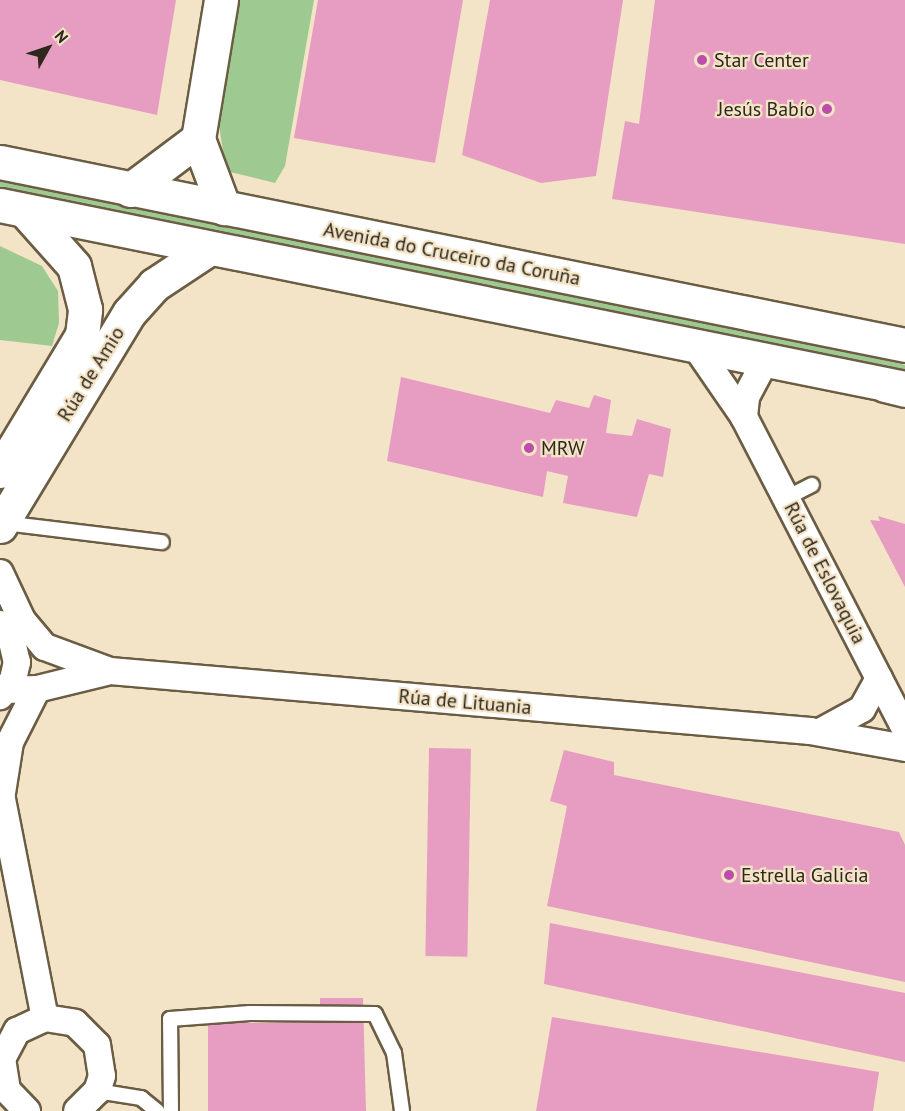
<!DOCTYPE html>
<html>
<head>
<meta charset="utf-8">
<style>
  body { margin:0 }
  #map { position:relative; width:905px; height:1111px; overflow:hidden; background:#f4e4c7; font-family:"PT Sans",sans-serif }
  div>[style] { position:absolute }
  .green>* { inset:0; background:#9eca92 }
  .building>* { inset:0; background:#e69dc1; transform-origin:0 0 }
  .roads { filter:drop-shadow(2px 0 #6b5d44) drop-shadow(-2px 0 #6b5d44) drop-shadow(0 2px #6b5d44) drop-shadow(0 -2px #6b5d44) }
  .service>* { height:14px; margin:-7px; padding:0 7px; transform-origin:7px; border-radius:7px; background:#fff }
  .minor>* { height:26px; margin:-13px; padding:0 13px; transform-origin:13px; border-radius:13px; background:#fff }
  .tertiary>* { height:33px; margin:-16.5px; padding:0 16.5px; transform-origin:16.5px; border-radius:16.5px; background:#fff }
  .primary>* { height:33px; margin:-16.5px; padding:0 16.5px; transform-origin:16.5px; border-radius:16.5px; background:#fff }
  .trunk>* { height:33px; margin:-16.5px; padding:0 16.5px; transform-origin:16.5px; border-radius:16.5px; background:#fff }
  .dots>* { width:16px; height:16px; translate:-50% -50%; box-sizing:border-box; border:3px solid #f4e4c7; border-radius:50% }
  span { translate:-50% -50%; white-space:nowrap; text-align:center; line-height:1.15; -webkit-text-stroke:4.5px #f4e4c7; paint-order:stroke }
  .poi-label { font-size:20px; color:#2d271c }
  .left { translate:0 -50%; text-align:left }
  .right { translate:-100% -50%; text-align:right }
  .street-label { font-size:20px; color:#2d271c }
  .north { position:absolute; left:18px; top:18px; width:60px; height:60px; -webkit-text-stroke:4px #f4e4c7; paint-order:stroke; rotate:50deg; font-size:16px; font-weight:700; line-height:24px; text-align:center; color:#2d271c }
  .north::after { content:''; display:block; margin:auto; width:21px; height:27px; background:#2d271c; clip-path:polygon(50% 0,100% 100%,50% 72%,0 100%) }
</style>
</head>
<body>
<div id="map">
  <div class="green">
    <i style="clip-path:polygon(238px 0,314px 0,285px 166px,275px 183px,226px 171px,219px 125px)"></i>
    <i style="clip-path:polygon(0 180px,875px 358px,905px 365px,905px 371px,0 189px)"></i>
    <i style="clip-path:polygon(0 246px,42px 266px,58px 291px,59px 323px,52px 346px,0 340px)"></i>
  </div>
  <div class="building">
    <i style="clip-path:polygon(0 0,176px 0,157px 115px,0 80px)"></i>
    <i style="clip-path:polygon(318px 0,463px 0,435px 163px,294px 138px)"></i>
    <i style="clip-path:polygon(490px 0,623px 0,596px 176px,541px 183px,462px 155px)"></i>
    <i style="clip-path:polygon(655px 0,905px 0,905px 244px,612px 199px,625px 121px,639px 124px)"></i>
    <i style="clip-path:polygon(401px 377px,550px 413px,556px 400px,589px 408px,594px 395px,611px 400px,606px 433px,632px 436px,637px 419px,671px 429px,663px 477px,649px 474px,637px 517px,563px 503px,568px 476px,547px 471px,543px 497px,387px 461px)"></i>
    <i style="clip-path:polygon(878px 516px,905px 524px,905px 587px,870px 520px,880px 521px)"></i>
    <i style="left:429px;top:748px;width:42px;height:208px;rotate:1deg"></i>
    <i style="clip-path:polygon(564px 750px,614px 762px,614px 775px,899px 832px,905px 845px,905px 982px,547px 906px,567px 806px,550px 801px)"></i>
    <i style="clip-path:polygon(550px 923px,905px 993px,905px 1062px,544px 984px)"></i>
    <i style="clip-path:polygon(320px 998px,363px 998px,366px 1111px,208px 1111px,208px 1023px,320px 1023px)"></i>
    <i style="clip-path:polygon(552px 1017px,879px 1072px,873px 1111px,536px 1111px)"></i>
  </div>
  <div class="roads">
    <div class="service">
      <i style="left:786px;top:498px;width:29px;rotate:-27deg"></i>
      <i style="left:4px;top:523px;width:159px;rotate:6.9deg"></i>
      <i style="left:97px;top:1091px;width:45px;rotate:9deg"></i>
      <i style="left:141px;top:1098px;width:21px;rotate:39deg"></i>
      <i style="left:171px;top:1111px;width:92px;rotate:-90.6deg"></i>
      <i style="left:170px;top:1019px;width:80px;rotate:-4.3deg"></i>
      <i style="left:250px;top:1013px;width:125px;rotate:0.5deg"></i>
      <i style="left:375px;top:1014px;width:43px;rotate:64deg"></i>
      <i style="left:394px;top:1053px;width:59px;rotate:82.1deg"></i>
    </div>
    <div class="minor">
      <i style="left:698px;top:350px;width:81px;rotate:55.5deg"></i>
      <i style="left:744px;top:417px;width:351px;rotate:62.7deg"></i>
      <i style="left:744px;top:417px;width:20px;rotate:-84deg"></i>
      <i style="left:746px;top:397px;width:40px;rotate:-62deg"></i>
      <i style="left:0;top:573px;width:52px;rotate:64.9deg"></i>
      <i style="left:22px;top:620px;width:35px;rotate:50deg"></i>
      <i style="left:45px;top:647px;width:69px;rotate:20.3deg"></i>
      <i style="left:110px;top:671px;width:703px;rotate:4.9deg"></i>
      <i style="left:810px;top:731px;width:97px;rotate:10.1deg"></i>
      <i style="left:0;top:624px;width:17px;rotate:50deg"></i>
      <i style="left:11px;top:637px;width:26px;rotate:77deg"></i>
      <i style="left:17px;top:662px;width:18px;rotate:103deg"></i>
      <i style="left:13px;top:680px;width:21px;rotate:129deg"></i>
      <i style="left:6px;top:690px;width:31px;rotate:-2deg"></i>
      <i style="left:37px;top:689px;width:71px;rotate:-13.8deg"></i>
      <i style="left:820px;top:732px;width:48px;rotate:-28.7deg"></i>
      <i style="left:862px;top:709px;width:35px;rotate:-61deg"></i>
      <i style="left:0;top:789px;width:233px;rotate:78.9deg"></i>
      <i style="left:2px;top:793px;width:52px;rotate:-81.1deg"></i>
      <i style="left:10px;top:742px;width:59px;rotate:-63deg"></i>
      <i style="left:27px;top:1111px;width:29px;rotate:-134deg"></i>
      <i style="left:7px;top:1090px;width:31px;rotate:-99deg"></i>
      <i style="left:2px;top:1059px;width:32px;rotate:-62deg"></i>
      <i style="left:17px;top:1031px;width:31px;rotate:-25deg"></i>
      <i style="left:45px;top:1018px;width:30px;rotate:9deg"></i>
      <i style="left:75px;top:1023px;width:31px;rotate:45deg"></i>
      <i style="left:97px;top:1045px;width:31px;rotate:81deg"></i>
      <i style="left:102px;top:1076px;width:16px;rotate:108deg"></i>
      <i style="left:97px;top:1091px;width:28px;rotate:135deg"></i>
    </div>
    <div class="tertiary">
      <i style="left:221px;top:0;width:141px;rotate:99.4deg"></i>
      <i style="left:198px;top:139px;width:74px;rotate:69.4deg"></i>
      <i style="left:130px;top:190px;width:85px;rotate:-36.9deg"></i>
      <i style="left:0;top:471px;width:159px;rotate:-58.9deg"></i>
      <i style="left:82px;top:335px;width:26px;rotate:-83deg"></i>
      <i style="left:85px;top:309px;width:44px;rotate:-104.3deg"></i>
      <i style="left:74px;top:266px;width:74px;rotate:-131.7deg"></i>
      <i style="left:0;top:526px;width:249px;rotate:-58.8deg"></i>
      <i style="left:129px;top:313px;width:38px;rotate:-48deg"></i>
      <i style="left:154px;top:285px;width:67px;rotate:-33.5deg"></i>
    </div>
    <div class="primary">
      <i style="left:0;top:162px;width:923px;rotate:11.43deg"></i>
      <i style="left:0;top:205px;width:923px;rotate:11.43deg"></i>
    </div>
    <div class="trunk">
      <i style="left:885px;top:385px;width:21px;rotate:14deg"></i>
    </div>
  </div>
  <div class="dots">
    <i style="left:702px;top:60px;background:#bd4dab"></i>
    <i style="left:827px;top:109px;background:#bd4dab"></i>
    <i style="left:529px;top:448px;background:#bd4dab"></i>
    <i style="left:729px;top:875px;background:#bd4dab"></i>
  </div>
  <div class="poi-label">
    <span class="left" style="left:714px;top:60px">Star Center</span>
    <span class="right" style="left:815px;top:109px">Jesús Babío</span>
    <span class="left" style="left:541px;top:448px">MRW</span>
    <span class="left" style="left:741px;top:875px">Estrella Galicia</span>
  </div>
  <div class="street-label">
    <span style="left:452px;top:254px;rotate:11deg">Avenida do Cruceiro da Coruña</span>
    <span style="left:91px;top:374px;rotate:-58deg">Rúa de Amio</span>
    <span style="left:825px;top:573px;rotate:63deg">Rúa de Eslovaquia</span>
    <span style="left:465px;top:702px;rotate:5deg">Rúa de Lituania</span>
  </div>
  <div class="north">N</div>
</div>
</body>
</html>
